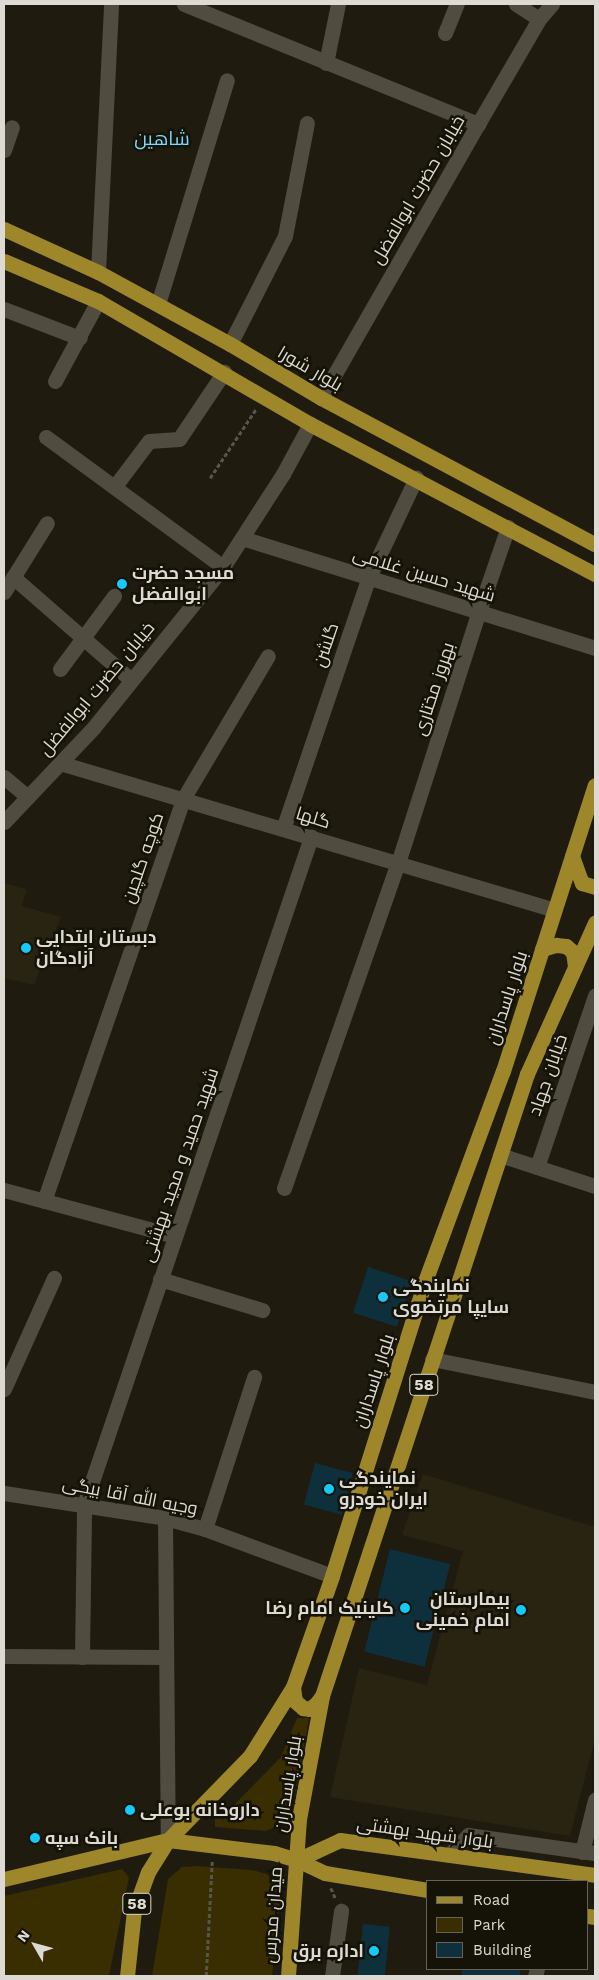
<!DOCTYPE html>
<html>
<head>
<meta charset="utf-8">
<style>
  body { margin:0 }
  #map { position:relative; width:599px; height:1980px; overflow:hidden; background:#1f1b0f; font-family:"Work Sans",Cairo,sans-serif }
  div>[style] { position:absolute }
  .built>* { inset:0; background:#292311 }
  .green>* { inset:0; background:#392d02 }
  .building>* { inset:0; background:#0e303c; transform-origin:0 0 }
  .path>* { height:2.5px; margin-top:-1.25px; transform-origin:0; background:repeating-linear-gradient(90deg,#58554a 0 4px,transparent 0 6.5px) }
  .minor>* { height:15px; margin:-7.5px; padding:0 7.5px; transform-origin:7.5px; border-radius:7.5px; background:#504c3f }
  .major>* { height:15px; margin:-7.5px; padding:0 7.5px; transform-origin:7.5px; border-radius:7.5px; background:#9e862b }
  .dots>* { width:14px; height:14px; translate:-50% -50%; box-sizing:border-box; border:2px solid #151207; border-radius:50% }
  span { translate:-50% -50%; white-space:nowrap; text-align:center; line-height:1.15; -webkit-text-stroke:5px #151207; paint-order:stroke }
  .shield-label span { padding:1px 4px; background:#151207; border:1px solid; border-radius:4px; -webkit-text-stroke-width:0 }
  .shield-label { font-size:16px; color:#dcdad2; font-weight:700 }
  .street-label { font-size:18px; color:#dcdad2 }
  .poi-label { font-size:18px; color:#dcdad2; font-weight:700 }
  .left { translate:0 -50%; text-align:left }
  .right { translate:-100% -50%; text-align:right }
  .neighbourhood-label { font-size:19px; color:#7dd9fb }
  .frame { position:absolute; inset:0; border:5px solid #dcdad2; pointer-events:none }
  .legend { position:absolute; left:426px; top:1880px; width:162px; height:90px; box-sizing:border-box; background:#151207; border:1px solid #656258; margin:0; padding:6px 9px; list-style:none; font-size:15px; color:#dcdad2 }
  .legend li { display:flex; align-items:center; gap:10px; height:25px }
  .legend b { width:25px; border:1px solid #656258 }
  .north { position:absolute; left:10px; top:1920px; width:50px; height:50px; -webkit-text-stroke:4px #151207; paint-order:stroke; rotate:308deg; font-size:14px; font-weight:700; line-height:20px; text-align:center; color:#dcdad2 }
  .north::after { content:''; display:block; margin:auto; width:18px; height:22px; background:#dcdad2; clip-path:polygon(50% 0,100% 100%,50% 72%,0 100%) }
</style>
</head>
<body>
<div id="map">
  <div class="built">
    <i style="clip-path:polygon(4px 883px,27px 889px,22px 906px,61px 917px,34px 985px,4px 978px)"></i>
    <i style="clip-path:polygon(423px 1474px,595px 1527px,595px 1738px,570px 1836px,330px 1797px,359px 1668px,427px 1685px,463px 1551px,402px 1535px)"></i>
  </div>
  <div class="green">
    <i style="clip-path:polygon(297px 1718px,309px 1718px,292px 1810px,282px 1824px,266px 1831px,215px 1827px,215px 1818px,231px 1808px,281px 1757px)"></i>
    <i style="clip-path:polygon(196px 1866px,252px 1870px,267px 1874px,278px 1888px,279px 1904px,272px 1976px,152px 1976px,168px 1879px,182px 1867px)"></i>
    <i style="clip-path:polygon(122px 1869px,129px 1877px,109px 1976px,4px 1976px,4px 1896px)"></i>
  </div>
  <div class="building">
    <i style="left:368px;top:1267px;width:46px;height:48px;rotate:18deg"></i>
    <i style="left:315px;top:1463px;width:39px;height:43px;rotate:15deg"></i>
    <i style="left:390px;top:1549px;width:62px;height:106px;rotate:14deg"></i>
    <i style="left:363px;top:1924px;width:27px;height:52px;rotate:6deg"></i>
    <i style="left:462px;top:1969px;width:58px;height:7px"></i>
  </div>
  <div class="path">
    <i style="left:210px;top:478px;width:83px;rotate:-56.3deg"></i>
    <i style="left:331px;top:1888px;width:12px;rotate:66deg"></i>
    <i style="left:206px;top:1976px;width:116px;rotate:-87deg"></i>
  </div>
  <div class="minor">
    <i style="left:184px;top:4px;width:318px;rotate:22.2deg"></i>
    <i style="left:516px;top:4px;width:27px;rotate:33deg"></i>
    <i style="left:445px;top:33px;width:31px;rotate:-68deg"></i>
    <i style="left:326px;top:63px;width:60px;rotate:-78.5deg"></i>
    <i style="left:4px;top:150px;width:24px;rotate:-71deg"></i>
    <i style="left:98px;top:272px;width:268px;rotate:-87.2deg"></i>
    <i style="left:158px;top:304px;width:234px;rotate:-72.9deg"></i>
    <i style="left:4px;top:309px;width:81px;rotate:20.9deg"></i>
    <i style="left:230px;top:344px;width:121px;rotate:-63deg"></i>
    <i style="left:285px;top:236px;width:115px;rotate:-79deg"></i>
    <i style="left:55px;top:381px;width:91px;rotate:-61.7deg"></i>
    <i style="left:321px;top:398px;width:316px;rotate:-60.2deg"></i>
    <i style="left:478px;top:124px;width:121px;rotate:-59.8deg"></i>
    <i style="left:539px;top:19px;width:20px;rotate:-49deg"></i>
    <i style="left:46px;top:437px;width:220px;rotate:36.3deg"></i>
    <i style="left:115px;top:486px;width:56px;rotate:-52.9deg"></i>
    <i style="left:149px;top:441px;width:30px;rotate:-4deg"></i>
    <i style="left:179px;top:439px;width:81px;rotate:-56.1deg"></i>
    <i style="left:242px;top:538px;width:370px;rotate:17.3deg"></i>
    <i style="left:13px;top:577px;width:157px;rotate:41.1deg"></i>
    <i style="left:4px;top:592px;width:81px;rotate:-58.1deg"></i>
    <i style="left:60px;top:669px;width:91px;rotate:-53.5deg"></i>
    <i style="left:60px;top:763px;width:516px;rotate:16.54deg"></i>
    <i style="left:4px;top:777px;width:31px;rotate:40deg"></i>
    <i style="left:4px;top:822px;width:131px;rotate:-46.5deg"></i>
    <i style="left:94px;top:727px;width:206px;rotate:-51.1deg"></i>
    <i style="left:223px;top:567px;width:111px;rotate:-57.2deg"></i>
    <i style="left:283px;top:474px;width:57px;rotate:-61.6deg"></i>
    <i style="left:283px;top:829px;width:266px;rotate:-71.2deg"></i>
    <i style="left:369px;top:577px;width:110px;rotate:-64.6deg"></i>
    <i style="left:500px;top:1155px;width:100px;rotate:18.1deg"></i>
    <i style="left:537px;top:1167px;width:181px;rotate:-71.3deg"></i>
    <i style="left:284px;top:1188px;width:344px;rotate:-70.7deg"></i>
    <i style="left:398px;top:863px;width:265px;rotate:-72.2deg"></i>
    <i style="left:479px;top:611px;width:89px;rotate:-71deg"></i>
    <i style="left:4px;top:1190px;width:177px;rotate:15.1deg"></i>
    <i style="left:44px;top:1201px;width:425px;rotate:-70.9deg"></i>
    <i style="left:183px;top:799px;width:166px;rotate:-59.3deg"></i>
    <i style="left:160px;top:1279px;width:107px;rotate:16.9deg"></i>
    <i style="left:432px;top:1359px;width:166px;rotate:11.4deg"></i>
    <i style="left:4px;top:1389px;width:122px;rotate:-65.8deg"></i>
    <i style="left:4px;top:1493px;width:163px;rotate:8.8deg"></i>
    <i style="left:165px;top:1518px;width:41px;rotate:15.4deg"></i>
    <i style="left:205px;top:1529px;width:135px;rotate:20.3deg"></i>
    <i style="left:165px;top:1518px;width:322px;rotate:89.5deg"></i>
    <i style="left:205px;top:1529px;width:160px;rotate:-72.1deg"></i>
    <i style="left:4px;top:1656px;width:161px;rotate:0.4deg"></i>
    <i style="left:82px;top:1657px;width:152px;rotate:-89.2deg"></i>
    <i style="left:84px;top:1505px;width:706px;rotate:-71.23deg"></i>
    <i style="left:582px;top:1852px;width:54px;rotate:-76deg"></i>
    <i style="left:449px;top:1855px;width:28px;rotate:-46deg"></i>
    <i style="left:468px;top:1835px;width:128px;rotate:8.1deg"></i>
    <i style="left:332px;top:1976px;width:66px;rotate:-82.1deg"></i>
    <i style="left:535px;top:1976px;width:7px;rotate:-74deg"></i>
  </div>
  <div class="major">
    <i style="left:4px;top:229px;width:103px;rotate:24.6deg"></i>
    <i style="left:98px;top:272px;width:150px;rotate:28.6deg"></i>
    <i style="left:230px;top:344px;width:106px;rotate:30.7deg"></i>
    <i style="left:321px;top:398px;width:310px;rotate:28.1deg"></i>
    <i style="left:4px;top:261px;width:102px;rotate:23.1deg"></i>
    <i style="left:98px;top:301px;width:245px;rotate:30.1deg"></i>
    <i style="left:310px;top:424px;width:322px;rotate:27.8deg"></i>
    <i style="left:572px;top:856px;width:29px;rotate:70deg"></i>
    <i style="left:582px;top:883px;width:14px;rotate:17deg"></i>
    <i style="left:542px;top:949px;width:15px;rotate:-16deg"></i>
    <i style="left:556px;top:945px;width:10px;rotate:6deg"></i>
    <i style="left:566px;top:946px;width:9px;rotate:41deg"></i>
    <i style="left:573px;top:952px;width:15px;rotate:82deg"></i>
    <i style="left:293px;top:1687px;width:14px;rotate:82deg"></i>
    <i style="left:295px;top:1701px;width:11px;rotate:41deg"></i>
    <i style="left:303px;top:1708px;width:6px;rotate:9deg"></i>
    <i style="left:309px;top:1709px;width:7px;rotate:-34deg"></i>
    <i style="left:315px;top:1705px;width:11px;rotate:-52deg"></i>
    <i style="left:297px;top:1860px;width:47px;rotate:-24.9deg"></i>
    <i style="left:340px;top:1840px;width:257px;rotate:7.8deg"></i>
    <i style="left:4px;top:1879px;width:169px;rotate:-13.4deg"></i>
    <i style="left:168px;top:1840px;width:107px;rotate:7deg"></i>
    <i style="left:274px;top:1853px;width:24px;rotate:17deg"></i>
    <i style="left:297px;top:1860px;width:31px;rotate:25deg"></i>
    <i style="left:325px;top:1873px;width:104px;rotate:9.4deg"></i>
    <i style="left:588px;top:1916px;width:7px;rotate:8deg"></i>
    <i style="left:127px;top:1976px;width:65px;rotate:-83.9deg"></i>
    <i style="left:134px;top:1911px;width:41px;rotate:-70.3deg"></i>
    <i style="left:148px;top:1872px;width:38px;rotate:-58deg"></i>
    <i style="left:168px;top:1840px;width:117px;rotate:-45.7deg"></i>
    <i style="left:250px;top:1756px;width:81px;rotate:-58.1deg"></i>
    <i style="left:293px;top:1687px;width:118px;rotate:-70.6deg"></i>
    <i style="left:332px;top:1576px;width:306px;rotate:-72.5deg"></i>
    <i style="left:424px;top:1284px;width:227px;rotate:-69.7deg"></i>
    <i style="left:503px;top:1071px;width:300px;rotate:-72.2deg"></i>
    <i style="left:288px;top:1976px;width:157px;rotate:-86deg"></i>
    <i style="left:299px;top:1819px;width:125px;rotate:-79.4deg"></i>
    <i style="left:322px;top:1696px;width:655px;rotate:-71.76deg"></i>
    <i style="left:527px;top:1074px;width:166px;rotate:-65.8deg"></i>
  </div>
  <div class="dots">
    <i style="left:122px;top:584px;background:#15cafb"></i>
    <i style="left:26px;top:948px;background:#15cafb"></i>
    <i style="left:383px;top:1297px;background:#15cafb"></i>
    <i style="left:329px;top:1489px;background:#15cafb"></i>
    <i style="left:405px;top:1608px;background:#15cafb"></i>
    <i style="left:521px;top:1610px;background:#15cafb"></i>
    <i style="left:130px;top:1810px;background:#15cafb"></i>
    <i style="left:35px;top:1838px;background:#15cafb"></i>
    <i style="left:374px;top:1951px;background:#15cafb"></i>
  </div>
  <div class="shield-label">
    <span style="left:424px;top:1385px">58</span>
    <span style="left:137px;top:1904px">58</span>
  </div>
  <div class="street-label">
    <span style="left:418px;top:190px;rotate:-60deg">خیابان حضرت ابوالفضل</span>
    <span style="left:310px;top:369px;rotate:30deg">بلوار شورا</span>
    <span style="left:424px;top:575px;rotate:17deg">شهید حسین غلامی</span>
    <span style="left:326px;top:645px;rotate:-71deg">گلشن</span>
    <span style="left:97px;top:689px;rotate:-50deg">خیابان حضرت ابوالفضل</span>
    <span style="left:434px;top:689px;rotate:-72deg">بهروز مختاری</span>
    <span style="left:313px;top:818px;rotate:17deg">گلها</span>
    <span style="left:143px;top:858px;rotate:-71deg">کوچه گلچین</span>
    <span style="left:507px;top:998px;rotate:-72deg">بلوار پاسداران</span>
    <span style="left:548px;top:1075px;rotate:-71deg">خیابان جهاد</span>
    <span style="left:180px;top:1165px;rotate:-71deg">شهید حمید و مجید بهشتی</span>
    <span style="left:374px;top:1381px;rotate:-72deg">بلوار پاسداران</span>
    <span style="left:130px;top:1496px;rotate:11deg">وجیه الله آقا بیگی</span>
    <span style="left:288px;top:1784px;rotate:-81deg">بلوار پاسداران</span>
    <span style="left:425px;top:1833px;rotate:8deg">بلوار شهید بهشتی</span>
    <span style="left:273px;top:1915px;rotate:-86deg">میدان مدرس</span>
  </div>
  <div class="poi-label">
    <span class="left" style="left:132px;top:584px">مسجد حضرت<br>ابوالفضل</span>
    <span class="left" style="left:36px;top:948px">دبستان ابتدایی<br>آزادگان</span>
    <span class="left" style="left:393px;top:1297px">نمایندگی<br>سایپا مرتضوی</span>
    <span class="left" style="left:339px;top:1489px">نمایندگی<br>ایران خودرو</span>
    <span class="right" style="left:510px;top:1610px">بیمارستان<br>امام خمینی</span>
    <span class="right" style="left:394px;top:1608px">کلینیک امام رضا</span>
    <span class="left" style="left:140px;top:1810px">داروخانه بوعلی</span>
    <span class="left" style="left:45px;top:1838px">بانک سپه</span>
    <span class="right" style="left:364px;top:1951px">اداره برق</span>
  </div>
  <div class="neighbourhood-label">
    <span style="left:162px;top:139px">شاهین</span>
  </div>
  <div class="frame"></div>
  <ul class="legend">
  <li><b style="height:6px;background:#9e862b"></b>Road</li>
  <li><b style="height:14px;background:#392d02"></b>Park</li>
  <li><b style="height:14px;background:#0e303c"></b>Building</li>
  </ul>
  <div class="north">N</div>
</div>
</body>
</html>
